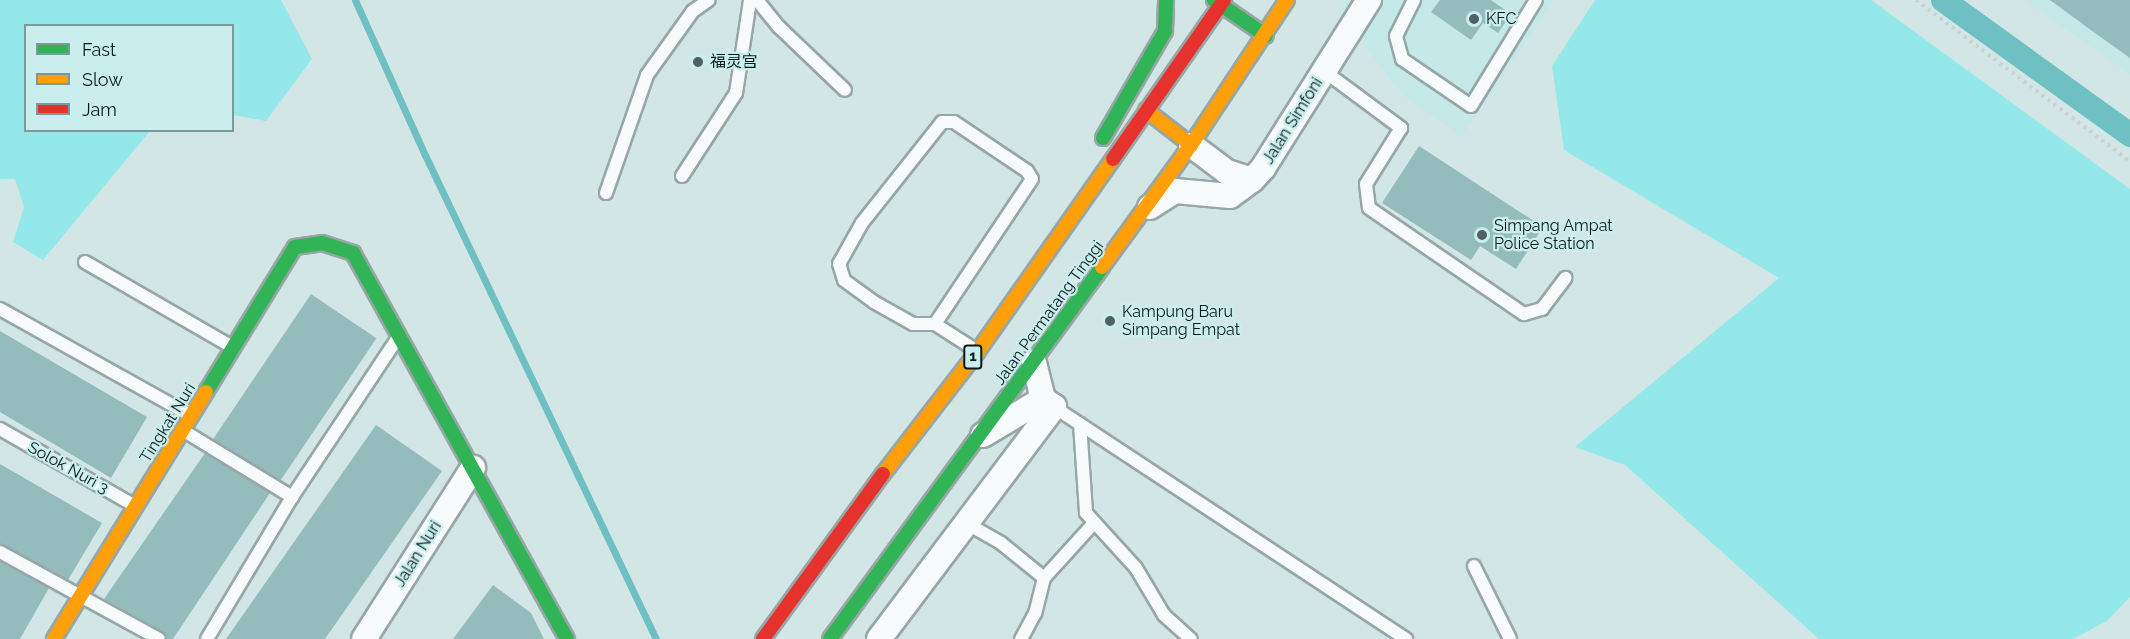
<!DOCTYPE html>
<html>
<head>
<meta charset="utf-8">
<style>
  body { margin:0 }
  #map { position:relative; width:2130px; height:639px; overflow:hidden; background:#d2e6e6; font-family:Raleway,"Noto Sans SC",sans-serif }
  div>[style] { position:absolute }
  .built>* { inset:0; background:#c5e8e8 }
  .green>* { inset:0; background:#95e8e9 }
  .stream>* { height:7px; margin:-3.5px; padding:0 3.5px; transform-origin:3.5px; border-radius:3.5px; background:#6fc0c2 }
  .canal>* { height:24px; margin:-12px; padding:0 12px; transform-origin:12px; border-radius:12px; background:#6fc0c2 }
  .building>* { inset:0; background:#94bcbc; transform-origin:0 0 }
  .path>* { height:4px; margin-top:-2px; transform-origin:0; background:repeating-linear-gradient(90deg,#cad1d1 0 3px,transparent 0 7.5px) }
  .roads { filter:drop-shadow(2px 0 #97a6a6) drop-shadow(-2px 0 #97a6a6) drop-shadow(0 2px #97a6a6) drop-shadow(0 -2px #97a6a6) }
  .lane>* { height:12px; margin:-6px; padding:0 6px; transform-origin:6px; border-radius:6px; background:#f8fbfb }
  .street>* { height:24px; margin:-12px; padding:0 12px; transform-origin:12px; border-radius:12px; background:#f8fbfb }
  .fast>* { height:14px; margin:-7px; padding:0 7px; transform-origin:7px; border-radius:7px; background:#30b455 }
  .slow>* { height:14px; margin:-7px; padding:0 7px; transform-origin:7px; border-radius:7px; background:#ff9f0a }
  .jam>* { height:14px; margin:-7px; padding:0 7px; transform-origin:7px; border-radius:7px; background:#e5322d }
  .dots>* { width:16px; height:16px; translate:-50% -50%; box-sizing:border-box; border:3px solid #caeeee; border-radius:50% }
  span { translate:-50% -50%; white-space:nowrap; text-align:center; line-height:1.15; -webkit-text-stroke:4.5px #caeeee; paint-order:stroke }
  .shield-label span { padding:2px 4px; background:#caeeee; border:2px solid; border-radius:4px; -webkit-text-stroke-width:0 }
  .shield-label { font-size:15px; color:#0c1919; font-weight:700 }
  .poi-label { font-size:16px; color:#0c1919 }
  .left { translate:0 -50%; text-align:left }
  .street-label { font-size:16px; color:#0c1919 }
  .legend { position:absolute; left:24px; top:24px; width:210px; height:108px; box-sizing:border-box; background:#caeeee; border:2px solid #7e9999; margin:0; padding:8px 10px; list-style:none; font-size:18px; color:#0c1919 }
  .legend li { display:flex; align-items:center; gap:12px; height:30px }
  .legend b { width:30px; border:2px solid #7e9999 }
</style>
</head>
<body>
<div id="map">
  <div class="built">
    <i style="clip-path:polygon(1347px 0,1554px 0,1462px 136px,1404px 96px,1339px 13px)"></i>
    <i style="clip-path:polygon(2025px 0,2130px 0,2130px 74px)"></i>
  </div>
  <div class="green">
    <i style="clip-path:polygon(0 0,281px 0,312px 59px,266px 121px,233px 115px,232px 26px,26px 26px,26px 130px,150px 131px,43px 260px,13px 242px,24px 207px,15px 179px,0 179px)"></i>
    <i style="clip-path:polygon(1595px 0,1871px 0,2130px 189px,2130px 597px,2107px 621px,2073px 639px,1819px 639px,1625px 465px,1575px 447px,1779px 278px,1564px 150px,1552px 66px)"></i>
  </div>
  <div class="stream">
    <i style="left:355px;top:0;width:170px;rotate:65.7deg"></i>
    <i style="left:425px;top:155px;width:536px;rotate:64.49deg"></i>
  </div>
  <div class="canal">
    <i style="left:1943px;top:0;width:231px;rotate:35.8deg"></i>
  </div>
  <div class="building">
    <i style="clip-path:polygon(1440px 0,1491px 0,1511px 14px,1498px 33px,1483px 23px,1471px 40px,1431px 12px)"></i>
    <i style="clip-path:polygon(2050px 0,2130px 0,2130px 58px,2088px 28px)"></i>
    <i style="clip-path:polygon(1419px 146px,1543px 227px,1516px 269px,1480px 246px,1471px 260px,1382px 203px)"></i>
    <i style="left:311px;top:294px;width:79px;height:175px;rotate:34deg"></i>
    <i style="clip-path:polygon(0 331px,147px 417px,111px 478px,0 412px)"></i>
    <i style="clip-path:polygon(376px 425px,442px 471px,325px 639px,226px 639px)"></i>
    <i style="clip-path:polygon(205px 453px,270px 493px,173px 639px,167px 639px,163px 632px,104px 599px)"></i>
    <i style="clip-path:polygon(0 464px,102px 523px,68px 580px,0 544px)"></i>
    <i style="clip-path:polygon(0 561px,49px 588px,20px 639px,0 639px)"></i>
    <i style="clip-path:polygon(493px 585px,531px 613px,544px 639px,453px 639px)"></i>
  </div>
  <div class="path">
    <i style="left:1916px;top:0;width:268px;rotate:37deg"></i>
  </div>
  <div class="roads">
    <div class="lane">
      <i style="left:757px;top:0;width:35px;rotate:51deg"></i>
      <i style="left:779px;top:27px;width:91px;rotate:43.7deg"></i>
      <i style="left:1414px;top:0;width:40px;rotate:116.6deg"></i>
      <i style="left:1396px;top:36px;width:24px;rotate:75deg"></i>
      <i style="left:1402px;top:59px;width:83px;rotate:34.3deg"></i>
      <i style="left:1471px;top:106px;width:124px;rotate:-58.5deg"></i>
      <i style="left:1324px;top:71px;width:96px;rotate:36.5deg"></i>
      <i style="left:1401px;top:128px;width:66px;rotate:122deg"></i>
      <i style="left:1366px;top:184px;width:24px;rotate:83deg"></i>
      <i style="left:1369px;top:208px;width:188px;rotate:34.4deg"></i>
      <i style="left:1524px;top:314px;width:19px;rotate:-16deg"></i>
      <i style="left:1542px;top:309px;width:39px;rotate:-53deg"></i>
      <i style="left:682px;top:176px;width:99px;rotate:-57deg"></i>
      <i style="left:736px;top:93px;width:94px;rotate:-81.4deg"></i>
      <i style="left:606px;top:193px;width:125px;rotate:-70.8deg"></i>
      <i style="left:647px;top:75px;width:79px;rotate:-54.3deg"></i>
      <i style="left:693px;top:11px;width:19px;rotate:-35deg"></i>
      <i style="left:85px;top:262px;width:170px;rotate:30deg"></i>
      <i style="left:0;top:309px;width:218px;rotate:29.2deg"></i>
      <i style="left:935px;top:324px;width:22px;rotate:180deg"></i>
      <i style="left:913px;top:324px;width:45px;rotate:-150.6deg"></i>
      <i style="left:874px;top:302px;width:37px;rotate:-144deg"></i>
      <i style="left:844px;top:280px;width:17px;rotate:-107deg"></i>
      <i style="left:839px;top:264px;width:47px;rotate:-60.7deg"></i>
      <i style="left:862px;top:223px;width:129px;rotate:-51.6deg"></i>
      <i style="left:942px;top:122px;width:12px"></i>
      <i style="left:954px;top:122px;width:88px;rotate:33.9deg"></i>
      <i style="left:1027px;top:171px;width:9px;rotate:58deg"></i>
      <i style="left:1032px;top:179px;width:174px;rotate:123.8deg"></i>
      <i style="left:935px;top:324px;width:50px;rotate:32.7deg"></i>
      <i style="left:1054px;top:407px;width:422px;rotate:33.4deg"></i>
      <i style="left:1080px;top:424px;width:89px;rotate:86.1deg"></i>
      <i style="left:1086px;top:513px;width:74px;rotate:47.7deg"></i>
      <i style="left:1136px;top:568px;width:55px;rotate:59.2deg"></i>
      <i style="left:1164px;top:615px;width:36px;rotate:42deg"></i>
      <i style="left:0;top:429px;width:155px;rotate:29.7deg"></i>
      <i style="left:184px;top:431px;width:127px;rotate:31.4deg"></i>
      <i style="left:966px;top:523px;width:40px;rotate:29.7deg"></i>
      <i style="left:1001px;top:543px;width:55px;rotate:39.1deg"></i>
      <i style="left:1044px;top:578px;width:36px;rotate:104deg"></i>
      <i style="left:1035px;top:613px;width:30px;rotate:118deg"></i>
      <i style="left:0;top:552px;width:181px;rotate:28.7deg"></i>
      <i style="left:1474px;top:566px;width:81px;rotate:63.7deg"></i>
      <i style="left:1044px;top:578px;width:73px;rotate:-47.8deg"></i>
      <i style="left:207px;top:639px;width:165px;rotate:-59.1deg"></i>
      <i style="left:292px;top:497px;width:190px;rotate:-56.4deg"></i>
    </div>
    <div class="street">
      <i style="left:1191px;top:145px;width:45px;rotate:36.9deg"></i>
      <i style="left:1227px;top:172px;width:26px;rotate:18deg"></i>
      <i style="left:1150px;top:207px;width:30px;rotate:-33deg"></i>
      <i style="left:1175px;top:191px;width:55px;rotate:5.2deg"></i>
      <i style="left:1230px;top:196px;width:27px;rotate:-36deg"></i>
      <i style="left:1252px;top:180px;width:16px;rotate:-47deg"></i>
      <i style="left:1263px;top:168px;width:199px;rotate:-57.8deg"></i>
      <i style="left:983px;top:435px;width:70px;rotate:-31deg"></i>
      <i style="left:364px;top:639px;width:203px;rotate:-57.5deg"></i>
      <i style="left:879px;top:639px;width:291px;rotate:-53deg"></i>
      <i style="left:1054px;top:407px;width:14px;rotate:-144deg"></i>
      <i style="left:1043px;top:399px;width:38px;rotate:-104deg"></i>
    </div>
    <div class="fast">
      <i style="left:1214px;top:0;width:63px;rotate:34.7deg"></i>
      <i style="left:1103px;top:138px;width:124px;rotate:-59.9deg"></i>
      <i style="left:1165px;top:31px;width:31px;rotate:-88deg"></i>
      <i style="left:206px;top:392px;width:170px;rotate:-58.5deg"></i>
      <i style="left:295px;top:247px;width:27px;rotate:-8deg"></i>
      <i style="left:322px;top:243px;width:33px;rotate:18deg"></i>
      <i style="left:353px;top:253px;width:441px;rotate:61deg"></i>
      <i style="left:830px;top:639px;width:461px;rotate:-53.8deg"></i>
    </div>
    <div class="slow">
      <i style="left:1146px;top:110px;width:57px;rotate:37.9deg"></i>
      <i style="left:1102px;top:267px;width:151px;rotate:-53.9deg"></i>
      <i style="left:1191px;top:145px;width:174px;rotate:-56.5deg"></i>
      <i style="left:883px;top:474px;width:155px;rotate:-52.3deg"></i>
      <i style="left:978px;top:351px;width:235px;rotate:-54.9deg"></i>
      <i style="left:54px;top:639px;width:290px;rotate:-58.4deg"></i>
    </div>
    <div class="jam">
      <i style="left:1113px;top:159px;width:194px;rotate:-55.1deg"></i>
      <i style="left:763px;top:639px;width:204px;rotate:-54deg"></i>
    </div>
  </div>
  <div class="dots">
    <i style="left:1474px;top:19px;background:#516161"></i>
    <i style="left:698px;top:62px;background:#516161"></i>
    <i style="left:1482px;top:235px;background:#516161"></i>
    <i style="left:1110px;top:321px;background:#516161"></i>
  </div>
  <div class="shield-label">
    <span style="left:973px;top:357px">1</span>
  </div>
  <div class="poi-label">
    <span class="left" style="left:1486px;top:19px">KFC</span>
    <span class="left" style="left:710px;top:62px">福灵宫</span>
    <span class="left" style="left:1494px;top:235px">Simpang Ampat<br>Police Station</span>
    <span class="left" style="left:1122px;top:321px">Kampung Baru<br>Simpang Empat</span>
  </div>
  <div class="street-label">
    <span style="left:1293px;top:121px;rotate:-58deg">Jalan Simfoni</span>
    <span style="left:1049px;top:313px;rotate:-54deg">Jalan Permatang Tinggi</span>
    <span style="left:168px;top:423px;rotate:-58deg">Tingkat Nuri</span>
    <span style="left:68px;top:468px;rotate:29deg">Solok Nuri 3</span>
    <span style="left:418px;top:554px;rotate:-58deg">Jalan Nuri</span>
  </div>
  <ul class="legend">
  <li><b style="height:8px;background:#30b455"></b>Fast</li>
  <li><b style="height:8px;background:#ff9f0a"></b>Slow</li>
  <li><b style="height:8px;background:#e5322d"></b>Jam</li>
  </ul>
</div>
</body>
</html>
